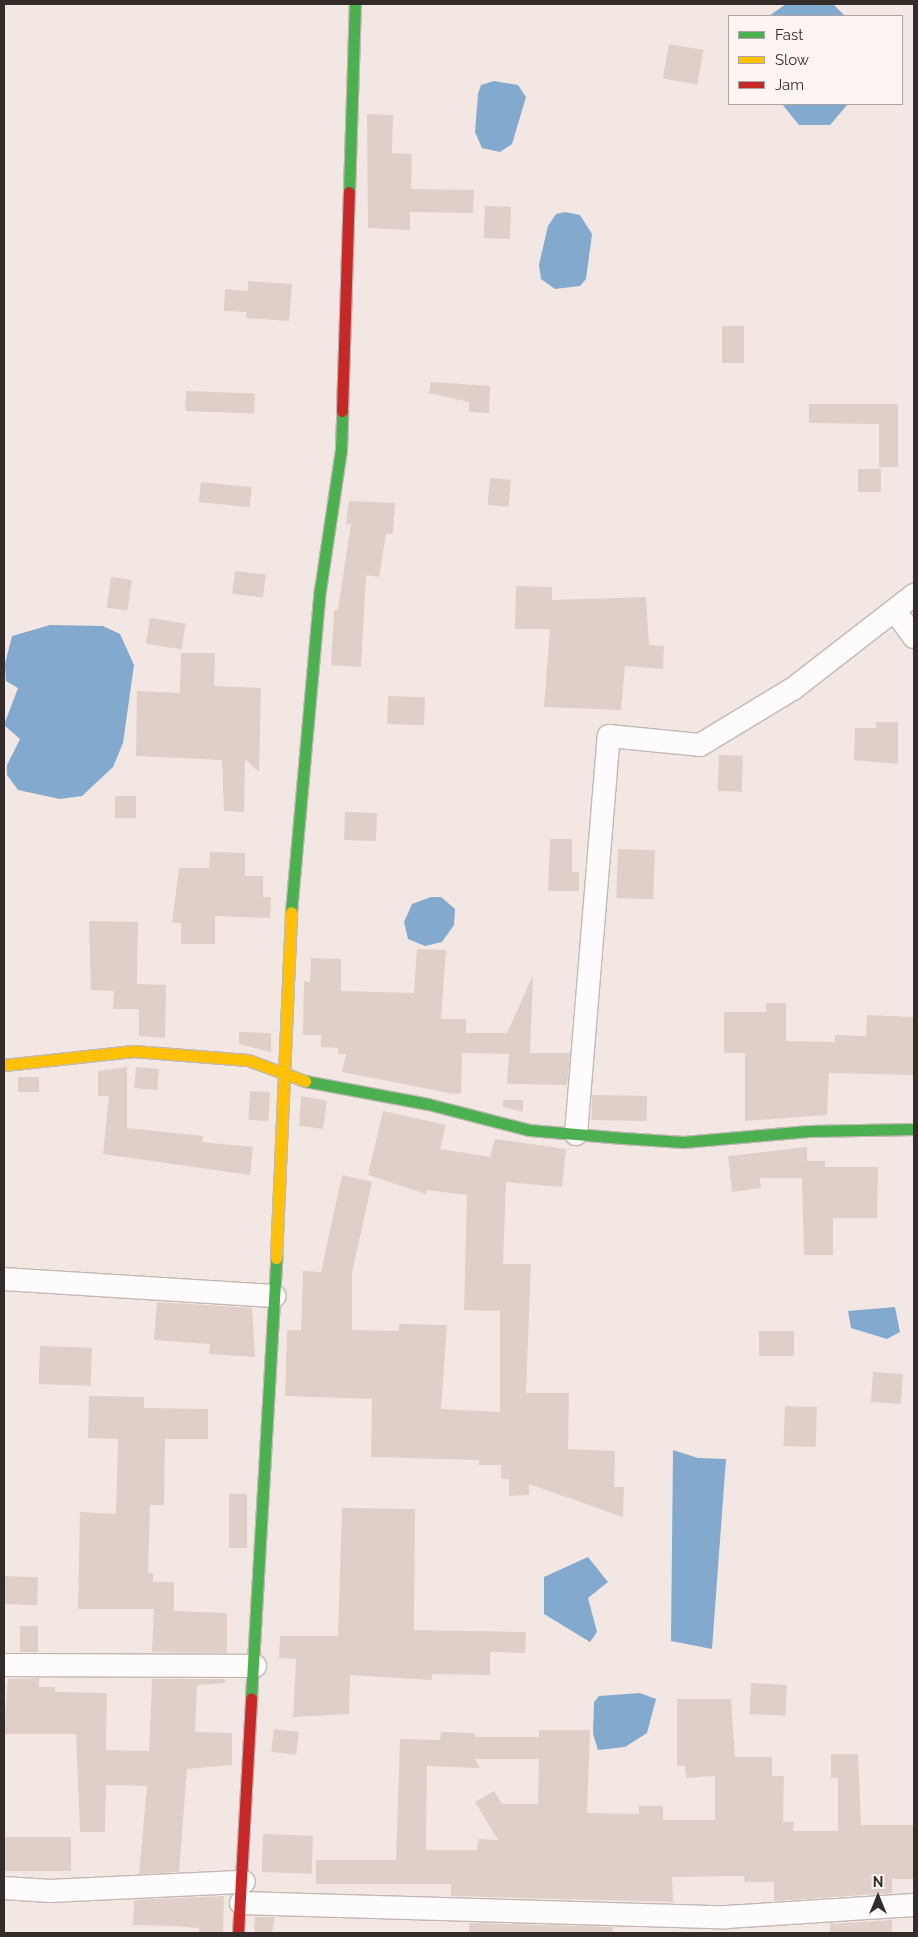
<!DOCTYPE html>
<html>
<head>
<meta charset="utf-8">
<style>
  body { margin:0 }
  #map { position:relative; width:918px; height:1937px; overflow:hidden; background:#f2e7e3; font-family:Raleway,sans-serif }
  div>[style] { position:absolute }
  .water>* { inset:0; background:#83a9cf }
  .building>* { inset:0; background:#e0cfc8; transform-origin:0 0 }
  .roads { filter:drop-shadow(1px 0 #c1b8b5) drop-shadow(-1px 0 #c1b8b5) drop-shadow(0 1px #c1b8b5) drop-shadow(0 -1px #c1b8b5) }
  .street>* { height:22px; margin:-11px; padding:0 11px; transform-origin:11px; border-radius:11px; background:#fdfbfb }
  .fast>* { height:11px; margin:-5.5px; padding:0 5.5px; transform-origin:5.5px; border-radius:5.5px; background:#4caf50 }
  .slow>* { height:11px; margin:-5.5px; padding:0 5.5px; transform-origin:5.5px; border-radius:5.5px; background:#ffc107 }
  .jam>* { height:11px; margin:-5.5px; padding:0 5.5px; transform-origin:5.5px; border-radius:5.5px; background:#c62828 }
  span { translate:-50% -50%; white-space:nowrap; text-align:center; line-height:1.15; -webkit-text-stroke:5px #fcf4f1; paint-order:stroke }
  .frame { position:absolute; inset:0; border:5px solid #342c2a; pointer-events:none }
  .legend { position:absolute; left:728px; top:15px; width:175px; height:90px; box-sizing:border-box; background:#fcf4f1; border:1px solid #aca4a1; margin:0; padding:6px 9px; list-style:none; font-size:15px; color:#342c2a }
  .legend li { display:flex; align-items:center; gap:10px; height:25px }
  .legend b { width:25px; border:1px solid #aca4a1 }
  .north { position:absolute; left:853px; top:1872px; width:50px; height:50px; -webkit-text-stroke:4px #fcf4f1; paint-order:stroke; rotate:0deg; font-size:14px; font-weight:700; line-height:20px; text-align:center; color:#342c2a }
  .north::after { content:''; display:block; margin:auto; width:18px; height:22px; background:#342c2a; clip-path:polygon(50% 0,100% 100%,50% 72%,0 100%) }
</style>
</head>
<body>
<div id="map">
  <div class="water">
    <i style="clip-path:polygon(786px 4px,833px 4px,845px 16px,769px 16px)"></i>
    <i style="clip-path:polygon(494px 81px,518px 85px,526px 97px,512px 144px,500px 152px,482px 148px,475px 132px,478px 94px,481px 85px)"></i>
    <i style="clip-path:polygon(782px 104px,848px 104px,830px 125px,799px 125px)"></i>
    <i style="clip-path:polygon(565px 212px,580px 215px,592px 234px,586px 279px,580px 286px,555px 289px,541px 279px,539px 265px,548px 226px,556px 214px)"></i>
    <i style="clip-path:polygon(50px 625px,103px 626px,120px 634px,134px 665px,123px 743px,113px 767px,82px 796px,60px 799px,18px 790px,7px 775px,7px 765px,20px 739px,4px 725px,18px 688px,6px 681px,5px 664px,12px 636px)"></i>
    <i style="clip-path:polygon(431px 897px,441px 897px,455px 909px,454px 925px,442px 942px,425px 946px,408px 939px,404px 922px,412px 904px)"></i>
    <i style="clip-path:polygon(895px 1307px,900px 1332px,887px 1339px,851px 1328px,848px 1311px)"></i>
    <i style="clip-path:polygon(673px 1450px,698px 1458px,726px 1459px,712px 1649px,671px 1641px)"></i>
    <i style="clip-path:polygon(588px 1557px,608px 1582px,588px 1598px,597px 1632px,590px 1642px,544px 1614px,544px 1577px)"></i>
    <i style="clip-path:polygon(640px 1693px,656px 1699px,647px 1733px,625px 1747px,598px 1750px,593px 1734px,594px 1702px,599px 1696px)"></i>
  </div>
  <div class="building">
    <i style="left:669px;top:44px;width:35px;height:35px;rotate:10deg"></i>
    <i style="clip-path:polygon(367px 114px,393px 115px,392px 153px,412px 154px,411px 189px,474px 190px,473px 213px,410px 212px,410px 230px,368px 228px)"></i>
    <i style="left:485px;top:206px;width:26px;height:32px;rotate:2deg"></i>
    <i style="clip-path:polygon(248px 281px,292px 284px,289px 321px,246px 318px,247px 312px,224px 311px,225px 289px,248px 291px)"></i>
    <i style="left:722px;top:326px;width:22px;height:37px"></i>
    <i style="clip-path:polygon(431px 382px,490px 386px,489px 413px,469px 412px,469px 402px,429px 393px)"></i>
    <i style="left:186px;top:391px;width:69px;height:20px;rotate:2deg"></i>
    <i style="clip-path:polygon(809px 404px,898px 404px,898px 467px,879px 467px,879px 424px,809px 423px)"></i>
    <i style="left:858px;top:469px;width:23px;height:23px"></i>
    <i style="left:490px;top:478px;width:21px;height:27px;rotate:5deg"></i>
    <i style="left:201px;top:482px;width:51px;height:20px;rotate:6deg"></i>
    <i style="clip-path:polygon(349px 501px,395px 503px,393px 534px,386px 534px,379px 577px,366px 575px,361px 667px,331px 665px,334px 610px,338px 610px,351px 524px,346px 524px)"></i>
    <i style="left:235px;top:571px;width:31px;height:23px;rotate:7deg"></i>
    <i style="left:111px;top:577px;width:21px;height:31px;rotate:8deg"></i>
    <i style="clip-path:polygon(516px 586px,552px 587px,552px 600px,646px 597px,649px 645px,664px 646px,663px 669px,625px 666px,621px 710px,544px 707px,550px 629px,515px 629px)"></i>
    <i style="left:150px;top:618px;width:36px;height:26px;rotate:9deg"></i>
    <i style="clip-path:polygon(181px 653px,215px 653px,214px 686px,261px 688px,259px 772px,245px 759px,244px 812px,224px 811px,222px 760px,136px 756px,137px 691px,180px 693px)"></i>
    <i style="left:388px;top:696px;width:37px;height:28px;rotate:2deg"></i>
    <i style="clip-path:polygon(876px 722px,898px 722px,898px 764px,854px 760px,855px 728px,876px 728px)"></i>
    <i style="left:719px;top:755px;width:24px;height:36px;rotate:2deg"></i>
    <i style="left:115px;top:796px;width:21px;height:22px"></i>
    <i style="left:345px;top:812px;width:32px;height:28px;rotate:2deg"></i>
    <i style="clip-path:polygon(550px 839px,572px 839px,572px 872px,579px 872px,579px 891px,548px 891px)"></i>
    <i style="left:618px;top:849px;width:37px;height:49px;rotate:2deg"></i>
    <i style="clip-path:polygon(210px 852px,245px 853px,245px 876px,263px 876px,263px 897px,271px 897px,270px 918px,215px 916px,215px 944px,181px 944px,181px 923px,172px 923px,179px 868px,209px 868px)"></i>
    <i style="clip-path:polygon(89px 921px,138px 922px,137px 984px,166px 985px,165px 1038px,139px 1036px,139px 1009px,113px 1009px,114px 991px,91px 990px)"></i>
    <i style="clip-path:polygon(417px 949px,446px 950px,441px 1019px,466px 1019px,466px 1033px,507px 1033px,533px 975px,530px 1053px,570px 1053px,567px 1085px,507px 1084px,509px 1054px,462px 1053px,461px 1093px,454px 1094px,342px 1072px,346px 1054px,338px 1054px,338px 1048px,321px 1047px,321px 1035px,303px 1035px,304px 981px,310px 982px,311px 958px,341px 959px,341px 991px,414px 993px)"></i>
    <i style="clip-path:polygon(766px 1003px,786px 1003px,786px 1041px,835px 1042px,835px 1035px,866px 1036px,867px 1015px,914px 1017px,914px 1075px,829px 1073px,827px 1115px,745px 1121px,745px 1053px,724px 1053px,724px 1012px,766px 1012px)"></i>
    <i style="clip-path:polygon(239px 1032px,271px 1033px,271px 1052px,239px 1044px)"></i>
    <i style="clip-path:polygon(127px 1067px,127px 1128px,203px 1136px,202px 1142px,253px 1147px,250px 1175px,103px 1154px,109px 1096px,98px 1096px,98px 1071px)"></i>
    <i style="left:136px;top:1067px;width:23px;height:21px;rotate:5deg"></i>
    <i style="left:39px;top:1077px;width:15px;height:21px;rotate:90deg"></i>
    <i style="left:250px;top:1091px;width:20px;height:29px;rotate:3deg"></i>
    <i style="left:592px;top:1095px;width:55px;height:25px;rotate:1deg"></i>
    <i style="clip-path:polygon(301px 1096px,327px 1101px,323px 1129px,299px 1126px)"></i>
    <i style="clip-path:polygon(503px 1100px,523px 1100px,523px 1112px,503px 1107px)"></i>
    <i style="clip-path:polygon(383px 1111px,446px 1125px,440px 1149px,490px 1157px,495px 1139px,566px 1149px,562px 1187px,506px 1182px,503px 1264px,531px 1264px,526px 1393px,569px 1393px,568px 1449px,615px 1451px,614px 1487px,624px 1487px,623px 1517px,529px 1484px,529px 1495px,509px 1496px,509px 1479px,501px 1479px,501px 1465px,479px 1465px,479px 1460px,371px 1457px,372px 1399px,285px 1396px,287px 1330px,301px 1330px,303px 1271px,321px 1272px,342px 1175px,372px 1182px,352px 1273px,352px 1330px,399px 1331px,399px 1324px,447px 1325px,441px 1409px,500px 1412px,500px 1311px,464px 1310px,467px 1195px,427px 1190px,426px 1194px,368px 1175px)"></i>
    <i style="clip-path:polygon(807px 1147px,807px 1161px,825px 1161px,825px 1167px,878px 1167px,877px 1218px,833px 1218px,833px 1255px,804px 1255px,802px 1178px,760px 1178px,761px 1188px,732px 1192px,728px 1156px)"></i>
    <i style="clip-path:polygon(157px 1302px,252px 1308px,255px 1357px,209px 1354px,210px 1344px,154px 1340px)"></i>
    <i style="left:759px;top:1331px;width:35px;height:25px"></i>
    <i style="left:40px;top:1346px;width:52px;height:38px;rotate:2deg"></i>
    <i style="left:873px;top:1372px;width:30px;height:30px;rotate:4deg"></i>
    <i style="clip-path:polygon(89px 1396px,144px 1397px,144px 1408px,208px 1409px,208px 1439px,165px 1439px,164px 1505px,150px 1505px,148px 1573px,153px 1573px,153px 1582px,174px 1582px,174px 1611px,227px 1613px,227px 1653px,152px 1652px,154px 1609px,78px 1609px,80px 1512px,116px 1514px,118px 1439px,88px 1438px)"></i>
    <i style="left:785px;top:1406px;width:32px;height:40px;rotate:2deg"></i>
    <i style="left:229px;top:1494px;width:18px;height:54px"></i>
    <i style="clip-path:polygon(342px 1508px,415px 1509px,414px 1630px,526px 1632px,525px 1653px,490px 1652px,490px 1675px,432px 1674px,432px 1680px,350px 1675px,349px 1714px,293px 1717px,296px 1659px,279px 1658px,280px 1636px,338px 1636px)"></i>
    <i style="left:4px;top:1576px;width:34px;height:28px;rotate:2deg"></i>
    <i style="left:20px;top:1626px;width:18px;height:26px"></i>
    <i style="clip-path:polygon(39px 1678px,39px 1687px,55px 1687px,55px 1692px,107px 1693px,106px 1750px,149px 1751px,152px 1679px,225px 1679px,225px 1683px,197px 1685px,195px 1732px,232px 1733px,232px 1765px,187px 1769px,179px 1872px,139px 1874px,147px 1786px,106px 1785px,105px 1832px,80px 1832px,76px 1734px,4px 1734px,8px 1679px)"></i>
    <i style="left:751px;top:1683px;width:36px;height:31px;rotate:3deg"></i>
    <i style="clip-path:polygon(evenodd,677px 1699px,731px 1699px,735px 1757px,772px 1757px,772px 1776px,784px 1776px,783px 1822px,794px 1822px,793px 1831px,838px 1831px,838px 1778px,831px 1778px,831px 1754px,858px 1754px,861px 1825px,914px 1825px,914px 1879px,892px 1879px,892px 1893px,774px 1901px,774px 1882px,745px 1882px,744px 1876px,672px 1877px,673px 1902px,451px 1896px,451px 1884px,316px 1884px,316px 1860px,396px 1860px,400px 1739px,440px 1740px,441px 1732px,475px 1733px,475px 1737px,539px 1737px,539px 1730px,590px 1730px,587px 1813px,639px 1814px,639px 1806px,663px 1806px,663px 1820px,715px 1820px,715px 1776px,686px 1778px,685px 1766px,677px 1766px,677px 1699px,475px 1759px,539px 1759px,538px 1804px,502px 1804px,494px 1791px,475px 1802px,498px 1840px,478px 1839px,477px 1850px,426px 1850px,427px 1766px,480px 1768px,475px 1759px)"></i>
    <i style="left:274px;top:1729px;width:25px;height:23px;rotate:7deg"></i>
    <i style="left:263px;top:1834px;width:50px;height:38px;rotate:2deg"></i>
    <i style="left:71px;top:1837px;width:34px;height:67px;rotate:90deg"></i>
    <i style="clip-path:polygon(224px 1896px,223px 1933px,199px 1933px,199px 1928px,177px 1926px,133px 1925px,134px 1900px)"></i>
    <i style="clip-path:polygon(255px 1917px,275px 1917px,272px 1933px,254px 1933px)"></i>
    <i style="clip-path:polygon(892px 1920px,892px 1933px,830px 1933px,830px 1924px)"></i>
    <i style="clip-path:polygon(469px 1923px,613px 1927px,613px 1933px,469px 1933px)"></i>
  </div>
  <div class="roads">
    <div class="street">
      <i style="left:895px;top:611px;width:32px;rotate:54deg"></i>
      <i style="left:576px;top:1134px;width:399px;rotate:-85.3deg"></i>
      <i style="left:609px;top:736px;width:91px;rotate:5.6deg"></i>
      <i style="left:700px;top:745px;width:110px;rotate:-31.2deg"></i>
      <i style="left:794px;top:688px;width:152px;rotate:-37.8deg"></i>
      <i style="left:4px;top:1279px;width:271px;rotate:3.6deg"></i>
      <i style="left:4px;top:1665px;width:251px;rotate:0.2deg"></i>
      <i style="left:4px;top:1888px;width:46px;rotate:3.7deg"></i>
      <i style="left:50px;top:1891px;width:194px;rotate:-2.7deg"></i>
      <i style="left:241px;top:1903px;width:486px;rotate:1.7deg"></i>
      <i style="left:727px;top:1917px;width:187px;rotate:-3.7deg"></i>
    </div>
    <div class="fast">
      <i style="left:349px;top:192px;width:188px;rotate:-88.2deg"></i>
      <i style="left:291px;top:912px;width:323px;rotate:-84.9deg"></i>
      <i style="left:320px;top:590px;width:143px;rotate:-81.5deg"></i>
      <i style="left:341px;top:449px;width:38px;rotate:-88deg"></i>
      <i style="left:305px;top:1081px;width:125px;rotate:10.6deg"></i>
      <i style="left:428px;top:1104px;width:104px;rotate:14.4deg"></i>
      <i style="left:529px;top:1130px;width:94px;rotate:4.9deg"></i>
      <i style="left:623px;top:1138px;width:60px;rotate:3.8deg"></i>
      <i style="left:683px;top:1142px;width:126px;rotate:-5deg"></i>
      <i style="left:809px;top:1131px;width:105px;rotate:-1.1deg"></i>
      <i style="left:251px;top:1698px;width:441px;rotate:-86.7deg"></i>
    </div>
    <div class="slow">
      <i style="left:4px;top:1065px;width:130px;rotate:-6.2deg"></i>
      <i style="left:133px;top:1051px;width:115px;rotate:4.5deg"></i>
      <i style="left:248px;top:1060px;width:61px;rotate:20.2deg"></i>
      <i style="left:276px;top:1258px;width:346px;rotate:-87.5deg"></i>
    </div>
    <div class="jam">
      <i style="left:342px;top:411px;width:219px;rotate:-88.2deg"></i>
      <i style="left:238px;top:1933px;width:235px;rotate:-86.8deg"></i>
    </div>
  </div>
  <div class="frame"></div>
  <ul class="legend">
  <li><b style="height:6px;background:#4caf50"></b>Fast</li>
  <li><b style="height:6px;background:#ffc107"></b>Slow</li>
  <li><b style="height:6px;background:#c62828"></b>Jam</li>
  </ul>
  <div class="north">N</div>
</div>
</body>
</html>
